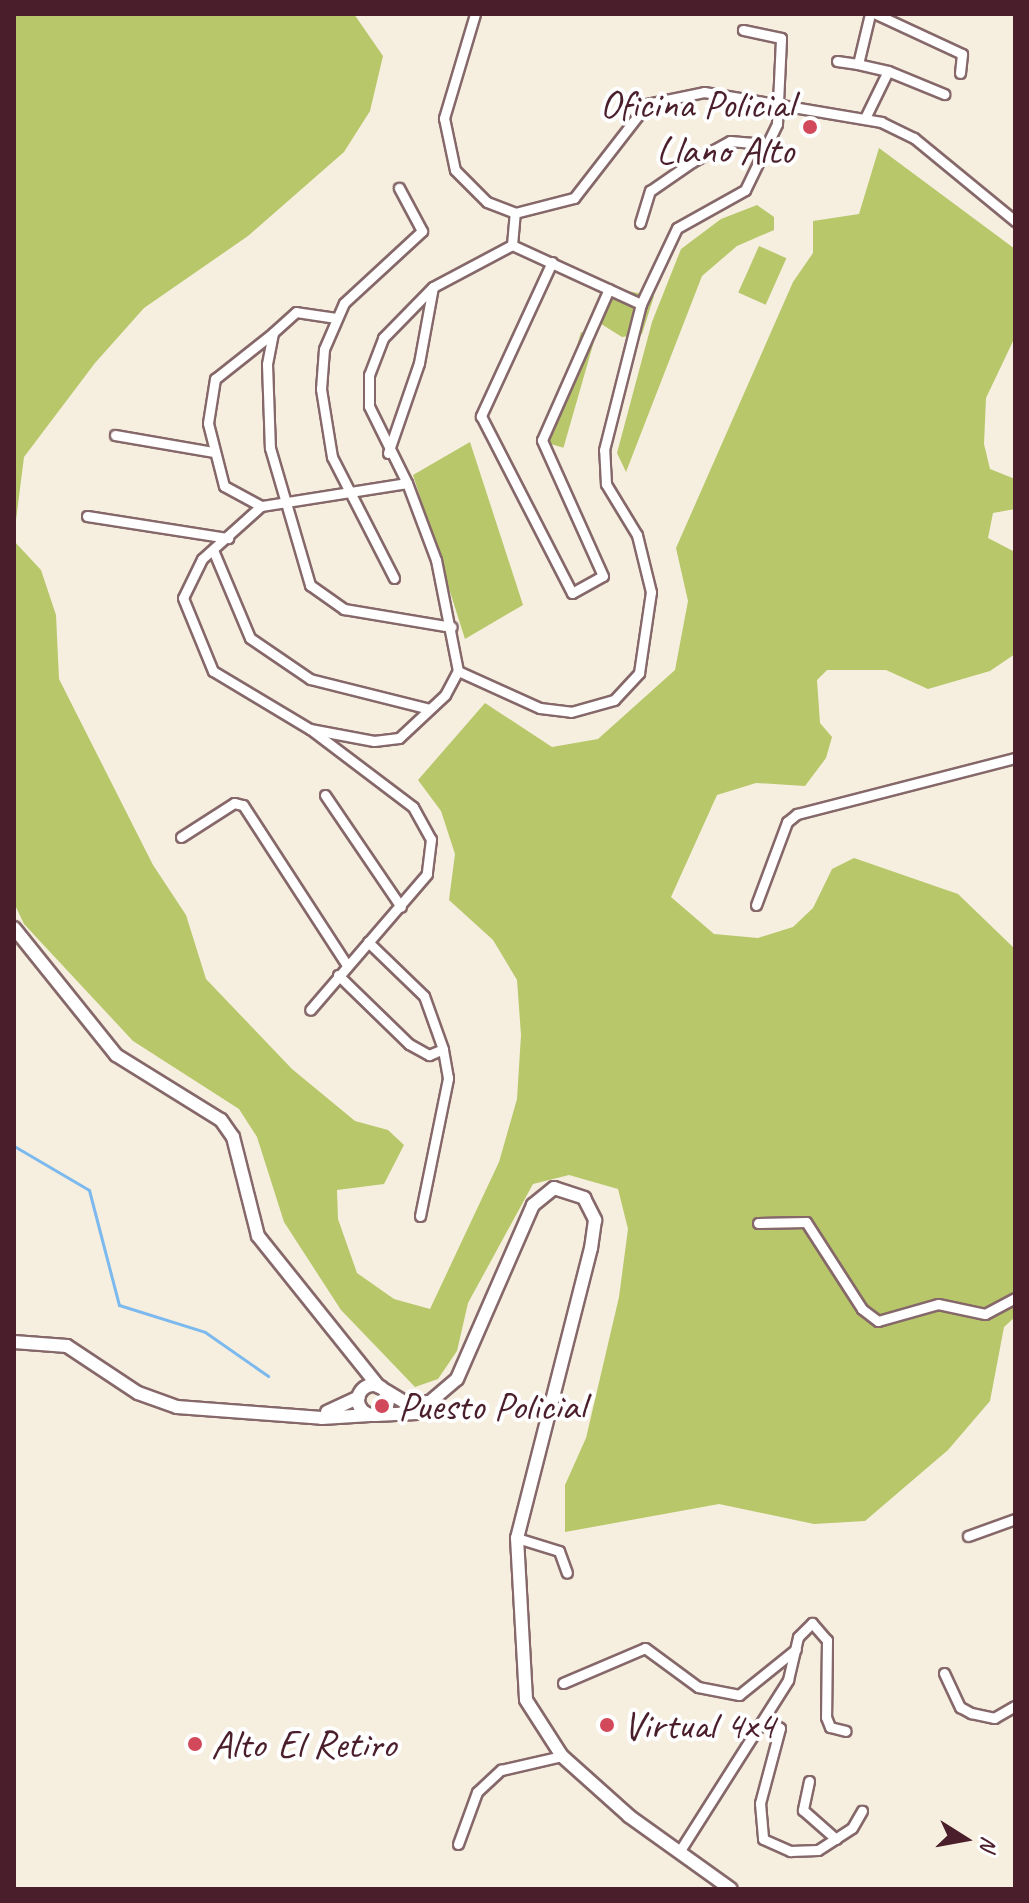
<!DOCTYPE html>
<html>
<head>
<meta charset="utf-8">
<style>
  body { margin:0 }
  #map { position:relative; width:1029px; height:1903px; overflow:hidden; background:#f6efdf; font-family:Caveat,sans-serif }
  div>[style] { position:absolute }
  .green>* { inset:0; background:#b7c76a; transform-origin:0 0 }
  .stream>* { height:3px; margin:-1.5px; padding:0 1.5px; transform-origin:1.5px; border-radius:1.5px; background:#7bb9ee }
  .roads { filter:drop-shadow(2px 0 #86686a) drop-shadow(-2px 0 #86686a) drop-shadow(0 2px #86686a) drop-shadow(0 -2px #86686a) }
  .street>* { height:9px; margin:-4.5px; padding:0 4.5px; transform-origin:4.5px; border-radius:4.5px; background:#fff }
  .secondary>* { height:12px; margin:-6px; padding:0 6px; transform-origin:6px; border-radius:6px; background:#fff }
  .secondary>.ring { margin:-6px; padding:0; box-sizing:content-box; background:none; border:12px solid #fff; border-radius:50% }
  .dots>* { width:22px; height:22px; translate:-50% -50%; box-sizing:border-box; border:4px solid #fff; border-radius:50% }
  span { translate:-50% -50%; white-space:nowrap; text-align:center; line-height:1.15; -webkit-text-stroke:8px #fff; paint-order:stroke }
  .poi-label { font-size:40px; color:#4a1f2b }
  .right { translate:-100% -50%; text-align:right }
  .left { translate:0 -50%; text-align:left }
  .frame { position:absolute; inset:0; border:16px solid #4a1f2b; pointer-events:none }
  .north { position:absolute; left:925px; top:1799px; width:80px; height:80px; -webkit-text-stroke:6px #fff; paint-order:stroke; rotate:101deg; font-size:22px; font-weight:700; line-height:32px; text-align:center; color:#4a1f2b }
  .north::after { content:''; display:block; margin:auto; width:28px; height:36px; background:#4a1f2b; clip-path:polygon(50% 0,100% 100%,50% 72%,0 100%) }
</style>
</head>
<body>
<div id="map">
  <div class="green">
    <i style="clip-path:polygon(14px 14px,354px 14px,383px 56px,370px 111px,344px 152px,248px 236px,144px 308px,95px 363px,24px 457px,14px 536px)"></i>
    <i style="clip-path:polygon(879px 148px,1015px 249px,1015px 337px,986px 398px,984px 444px,990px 469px,1015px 479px,1015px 509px,993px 513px,988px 538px,1015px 552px,1015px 654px,990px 671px,928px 689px,886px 670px,827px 670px,817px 680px,820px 723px,832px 737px,826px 758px,805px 786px,756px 783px,717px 795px,671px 897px,714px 934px,758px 938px,793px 927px,813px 908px,832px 869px,854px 858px,958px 894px,1015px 949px,1015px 1317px,1004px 1327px,990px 1401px,948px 1450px,865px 1521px,814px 1524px,719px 1504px,565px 1532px,565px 1485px,586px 1438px,619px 1297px,628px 1229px,618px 1189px,569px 1175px,533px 1184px,468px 1303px,457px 1351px,438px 1379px,415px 1387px,341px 1310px,284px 1222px,257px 1137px,239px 1109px,133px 1041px,24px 924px,14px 903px,14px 541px,41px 570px,56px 615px,59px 679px,153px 865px,186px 915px,206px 979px,292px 1069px,355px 1121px,388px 1130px,404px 1145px,384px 1184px,337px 1190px,338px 1219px,357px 1273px,394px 1299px,430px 1309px,499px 1162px,517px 1099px,521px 1035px,517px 980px,493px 940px,449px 900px,455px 854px,441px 811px,418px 780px,485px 703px,552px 747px,598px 739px,675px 670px,688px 601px,676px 548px,793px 282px,813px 253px,813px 221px,859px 214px)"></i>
    <i style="clip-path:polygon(757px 205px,774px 217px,774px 230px,737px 246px,702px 276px,626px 472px,617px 453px,652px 322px,681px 249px,721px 219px)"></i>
    <i style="left:759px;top:246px;width:30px;height:51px;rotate:24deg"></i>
    <i style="clip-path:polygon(611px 288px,654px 296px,642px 334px,622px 337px,598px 322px)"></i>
    <i style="left:581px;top:332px;width:15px;height:116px;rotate:16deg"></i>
    <i style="clip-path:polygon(470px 442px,523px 605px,465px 639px,413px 475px)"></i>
  </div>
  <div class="stream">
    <i style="left:14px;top:1146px;width:87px;rotate:30.4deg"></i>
    <i style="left:89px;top:1190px;width:119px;rotate:75.4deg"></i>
    <i style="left:119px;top:1305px;width:90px;rotate:17.4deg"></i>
    <i style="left:205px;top:1332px;width:77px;rotate:34.9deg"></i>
  </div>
  <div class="roads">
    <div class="street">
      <i style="left:475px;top:14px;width:109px;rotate:106.6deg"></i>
      <i style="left:444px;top:118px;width:53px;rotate:78.1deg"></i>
      <i style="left:455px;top:170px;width:45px;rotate:45deg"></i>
      <i style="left:487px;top:202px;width:30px;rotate:21deg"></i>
      <i style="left:515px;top:213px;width:61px;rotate:-14.3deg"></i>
      <i style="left:574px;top:198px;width:119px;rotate:-52.2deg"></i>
      <i style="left:647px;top:104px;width:58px;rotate:-11.9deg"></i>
      <i style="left:704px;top:92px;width:180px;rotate:9.6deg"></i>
      <i style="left:881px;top:122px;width:37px;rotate:26deg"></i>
      <i style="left:914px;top:138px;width:131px;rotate:39.4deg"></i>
      <i style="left:876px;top:14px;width:95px;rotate:24.9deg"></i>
      <i style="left:962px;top:54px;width:19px;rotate:96deg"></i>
      <i style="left:837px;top:61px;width:21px;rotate:8deg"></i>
      <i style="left:888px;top:71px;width:61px;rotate:22.3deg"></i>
      <i style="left:865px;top:118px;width:52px;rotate:-63.9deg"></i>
      <i style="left:888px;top:71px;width:31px;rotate:-167deg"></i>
      <i style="left:858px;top:64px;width:51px;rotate:-76.5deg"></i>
      <i style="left:640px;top:223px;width:34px;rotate:-73deg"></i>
      <i style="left:650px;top:191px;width:51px;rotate:-34.6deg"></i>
      <i style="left:692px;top:162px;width:43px;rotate:-28.9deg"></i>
      <i style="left:730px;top:141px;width:38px;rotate:5deg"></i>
      <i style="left:512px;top:245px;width:32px;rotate:-85deg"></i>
      <i style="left:552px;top:262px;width:170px;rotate:114.8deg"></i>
      <i style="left:481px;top:416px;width:199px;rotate:62.8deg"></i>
      <i style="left:572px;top:593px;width:35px;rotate:-29deg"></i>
      <i style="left:603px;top:576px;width:149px;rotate:-114.2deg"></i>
      <i style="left:542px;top:440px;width:165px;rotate:-66.1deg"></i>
      <i style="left:336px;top:318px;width:40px;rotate:-171.5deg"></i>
      <i style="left:296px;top:312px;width:31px;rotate:138deg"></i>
      <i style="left:273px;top:333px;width:32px;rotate:101deg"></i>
      <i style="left:267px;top:364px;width:84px;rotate:88deg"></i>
      <i style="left:270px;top:448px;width:143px;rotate:73.7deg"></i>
      <i style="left:310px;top:585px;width:42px;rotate:35.2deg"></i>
      <i style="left:344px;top:609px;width:109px;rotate:9.5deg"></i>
      <i style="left:115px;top:435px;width:99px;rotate:9.8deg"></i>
      <i style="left:388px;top:453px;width:95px;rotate:-71deg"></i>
      <i style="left:419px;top:363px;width:77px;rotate:-79.6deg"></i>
      <i style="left:407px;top:483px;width:148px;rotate:171deg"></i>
      <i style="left:261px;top:506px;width:79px;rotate:138.1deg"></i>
      <i style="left:202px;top:559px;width:43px;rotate:116deg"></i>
      <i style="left:183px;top:598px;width:79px;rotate:67.7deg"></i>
      <i style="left:213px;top:671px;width:113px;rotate:30.9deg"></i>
      <i style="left:310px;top:729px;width:65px;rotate:10.6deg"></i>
      <i style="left:374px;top:741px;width:25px;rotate:-7deg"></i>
      <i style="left:399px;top:738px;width:63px;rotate:-43.1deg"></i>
      <i style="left:445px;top:695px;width:27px;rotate:-62deg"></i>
      <i style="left:458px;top:671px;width:113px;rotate:-101.2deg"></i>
      <i style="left:436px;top:560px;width:82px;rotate:-110.6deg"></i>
      <i style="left:407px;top:483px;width:86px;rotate:-116.3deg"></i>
      <i style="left:369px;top:406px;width:31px;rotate:-90deg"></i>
      <i style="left:369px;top:375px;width:40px;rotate:-69deg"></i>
      <i style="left:383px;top:338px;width:71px;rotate:-45.6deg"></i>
      <i style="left:433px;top:287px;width:89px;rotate:-28deg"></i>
      <i style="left:512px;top:245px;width:142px;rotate:24.6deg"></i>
      <i style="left:261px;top:506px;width:42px;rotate:-151.6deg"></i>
      <i style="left:224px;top:486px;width:65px;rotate:-104.3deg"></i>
      <i style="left:208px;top:423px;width:45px;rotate:-81deg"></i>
      <i style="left:215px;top:379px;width:74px;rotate:-38.4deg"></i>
      <i style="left:87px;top:516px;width:143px;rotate:8.9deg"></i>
      <i style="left:213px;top:550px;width:95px;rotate:67.2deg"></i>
      <i style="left:250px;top:638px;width:73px;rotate:34.3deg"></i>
      <i style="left:310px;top:679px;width:123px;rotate:14.1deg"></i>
      <i style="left:394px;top:578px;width:136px;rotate:-117.1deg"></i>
      <i style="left:332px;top:457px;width:69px;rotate:-99.2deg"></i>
      <i style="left:321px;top:389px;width:40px;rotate:-85.7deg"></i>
      <i style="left:324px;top:349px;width:50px;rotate:-66.5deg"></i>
      <i style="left:344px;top:303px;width:106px;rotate:-42.7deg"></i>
      <i style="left:422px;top:231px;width:49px;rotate:-118.1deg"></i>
      <i style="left:458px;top:671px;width:90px;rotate:24.3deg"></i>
      <i style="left:540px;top:708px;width:31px;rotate:7deg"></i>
      <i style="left:571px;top:712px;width:45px;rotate:-15.6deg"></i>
      <i style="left:614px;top:700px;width:37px;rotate:-47deg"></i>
      <i style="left:639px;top:673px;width:82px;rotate:-81.6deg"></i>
      <i style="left:651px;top:592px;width:59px;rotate:-103.8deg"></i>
      <i style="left:637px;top:535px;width:60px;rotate:-121.3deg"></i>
      <i style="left:606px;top:484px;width:34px;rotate:-93deg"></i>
      <i style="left:604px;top:450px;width:151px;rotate:-75.8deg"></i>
      <i style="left:641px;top:304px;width:84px;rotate:-64.7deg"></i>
      <i style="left:677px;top:228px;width:78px;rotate:-29.2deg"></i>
      <i style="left:745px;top:190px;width:73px;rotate:-64.1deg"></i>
      <i style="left:777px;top:124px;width:86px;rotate:-87.3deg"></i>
      <i style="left:781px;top:38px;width:39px;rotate:-168deg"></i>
      <i style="left:310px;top:729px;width:129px;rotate:37.1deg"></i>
      <i style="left:413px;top:807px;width:37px;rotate:61deg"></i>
      <i style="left:431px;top:839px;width:35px;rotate:97deg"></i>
      <i style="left:427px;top:874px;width:179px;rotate:130.7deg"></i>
      <i style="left:325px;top:795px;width:135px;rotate:55.8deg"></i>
      <i style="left:181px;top:837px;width:63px;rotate:-32.7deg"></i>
      <i style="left:234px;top:803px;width:9px;rotate:13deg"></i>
      <i style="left:243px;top:805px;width:191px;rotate:57deg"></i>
      <i style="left:756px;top:905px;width:89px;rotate:-69.5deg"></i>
      <i style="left:787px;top:822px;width:13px;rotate:-39deg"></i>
      <i style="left:797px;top:814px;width:225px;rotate:-14.4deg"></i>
      <i style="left:338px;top:975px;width:99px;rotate:44.2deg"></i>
      <i style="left:409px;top:1044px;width:23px;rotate:29deg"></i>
      <i style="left:429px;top:1055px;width:15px;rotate:-23deg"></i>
      <i style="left:443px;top:1049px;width:56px;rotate:-109.7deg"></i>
      <i style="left:424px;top:996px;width:78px;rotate:-136deg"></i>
      <i style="left:420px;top:1216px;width:141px;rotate:-78.5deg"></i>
      <i style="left:448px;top:1078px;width:29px;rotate:-100deg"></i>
      <i style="left:758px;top:1223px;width:48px;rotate:-1.2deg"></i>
      <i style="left:806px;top:1222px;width:103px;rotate:57.2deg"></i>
      <i style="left:862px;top:1309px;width:20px;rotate:37deg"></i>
      <i style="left:878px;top:1321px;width:62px;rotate:-15.8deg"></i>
      <i style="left:938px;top:1304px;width:48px;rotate:12deg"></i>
      <i style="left:985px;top:1314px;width:34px;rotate:-28deg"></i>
      <i style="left:968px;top:1536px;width:50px;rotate:-19.9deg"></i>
      <i style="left:517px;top:1538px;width:44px;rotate:17.2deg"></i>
      <i style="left:559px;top:1551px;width:23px;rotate:70deg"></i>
      <i style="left:944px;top:1673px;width:38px;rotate:65deg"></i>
      <i style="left:960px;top:1707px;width:13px;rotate:29deg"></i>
      <i style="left:971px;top:1713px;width:24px;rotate:12deg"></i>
      <i style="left:994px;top:1718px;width:24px;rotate:-30deg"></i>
      <i style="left:563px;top:1683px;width:89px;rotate:-23.1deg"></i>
      <i style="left:645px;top:1648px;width:66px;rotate:36.3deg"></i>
      <i style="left:698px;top:1687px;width:42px;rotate:11deg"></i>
      <i style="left:739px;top:1695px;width:73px;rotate:-38.9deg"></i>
      <i style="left:765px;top:1718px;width:18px;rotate:34deg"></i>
      <i style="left:780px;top:1728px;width:78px;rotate:104.9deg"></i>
      <i style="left:760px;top:1803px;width:36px;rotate:85deg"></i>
      <i style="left:763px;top:1839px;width:30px;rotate:24deg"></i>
      <i style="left:790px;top:1851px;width:28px;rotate:-2deg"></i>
      <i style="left:818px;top:1850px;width:40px;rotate:-32.9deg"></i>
      <i style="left:852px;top:1828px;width:20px;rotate:-60deg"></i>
      <i style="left:809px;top:1781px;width:30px;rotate:102deg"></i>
      <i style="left:803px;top:1810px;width:44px;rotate:41.3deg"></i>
      <i style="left:458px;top:1844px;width:55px;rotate:-69.9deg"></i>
      <i style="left:477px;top:1792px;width:33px;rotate:-43deg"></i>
      <i style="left:501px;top:1770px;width:63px;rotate:-12.9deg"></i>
      <i style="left:679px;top:1852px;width:204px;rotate:-57.6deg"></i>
      <i style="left:788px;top:1680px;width:44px;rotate:-76.9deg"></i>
      <i style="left:798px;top:1637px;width:20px;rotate:-45deg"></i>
      <i style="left:812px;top:1623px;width:23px;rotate:49deg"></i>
      <i style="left:827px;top:1640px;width:77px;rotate:90.7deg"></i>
      <i style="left:826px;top:1717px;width:11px;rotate:68deg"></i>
      <i style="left:830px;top:1727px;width:16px;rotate:14deg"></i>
    </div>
    <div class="secondary">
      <i style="left:14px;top:928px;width:163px;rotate:51.2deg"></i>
      <i style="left:116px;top:1055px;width:123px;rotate:31.8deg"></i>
      <i style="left:221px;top:1120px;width:21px;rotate:55deg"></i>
      <i style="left:233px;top:1137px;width:102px;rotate:75.8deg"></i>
      <i style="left:258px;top:1236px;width:193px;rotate:51.3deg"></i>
      <i style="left:14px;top:1342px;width:53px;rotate:4.3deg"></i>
      <i style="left:67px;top:1346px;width:85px;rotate:33.5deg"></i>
      <i style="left:138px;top:1393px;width:41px;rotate:19.7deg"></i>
      <i style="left:177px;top:1407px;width:145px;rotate:4.3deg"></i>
      <i style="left:322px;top:1418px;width:48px;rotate:-3.6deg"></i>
      <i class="ring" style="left:358px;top:1385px;width:18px;height:18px"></i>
      <i style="left:386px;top:1391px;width:27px;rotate:31deg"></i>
      <i style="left:409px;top:1405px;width:19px;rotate:-9deg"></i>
      <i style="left:327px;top:1412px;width:35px;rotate:-25deg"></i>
      <i style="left:375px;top:1415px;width:42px;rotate:-2.7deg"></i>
      <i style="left:417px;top:1413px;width:52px;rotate:-40.4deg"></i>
      <i style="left:457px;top:1379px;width:190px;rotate:-66.4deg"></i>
      <i style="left:533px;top:1205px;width:27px;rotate:-39deg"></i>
      <i style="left:554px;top:1188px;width:32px;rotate:18deg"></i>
      <i style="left:584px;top:1198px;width:25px;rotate:63deg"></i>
      <i style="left:595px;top:1220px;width:28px;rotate:98deg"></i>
      <i style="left:591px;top:1248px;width:299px;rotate:104.3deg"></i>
      <i style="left:517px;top:1538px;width:162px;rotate:86.8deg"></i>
      <i style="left:526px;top:1700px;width:67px;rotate:57.3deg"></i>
      <i style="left:562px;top:1756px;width:90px;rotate:41.8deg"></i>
      <i style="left:629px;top:1816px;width:125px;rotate:35.6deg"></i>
    </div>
  </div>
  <div class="dots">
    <i style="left:810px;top:127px;background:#d1495b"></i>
    <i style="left:382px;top:1406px;background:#d1495b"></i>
    <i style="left:607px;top:1725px;background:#d1495b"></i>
    <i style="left:195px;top:1744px;background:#d1495b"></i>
  </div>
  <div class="poi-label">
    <span class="right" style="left:794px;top:127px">Oficina Policial<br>Llano Alto</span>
    <span class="left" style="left:398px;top:1406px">Puesto Policial</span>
    <span class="left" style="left:623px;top:1725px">Virtual 4x4</span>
    <span class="left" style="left:211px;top:1744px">Alto El Retiro</span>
  </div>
  <div class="frame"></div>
  <div class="north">N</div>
</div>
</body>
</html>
